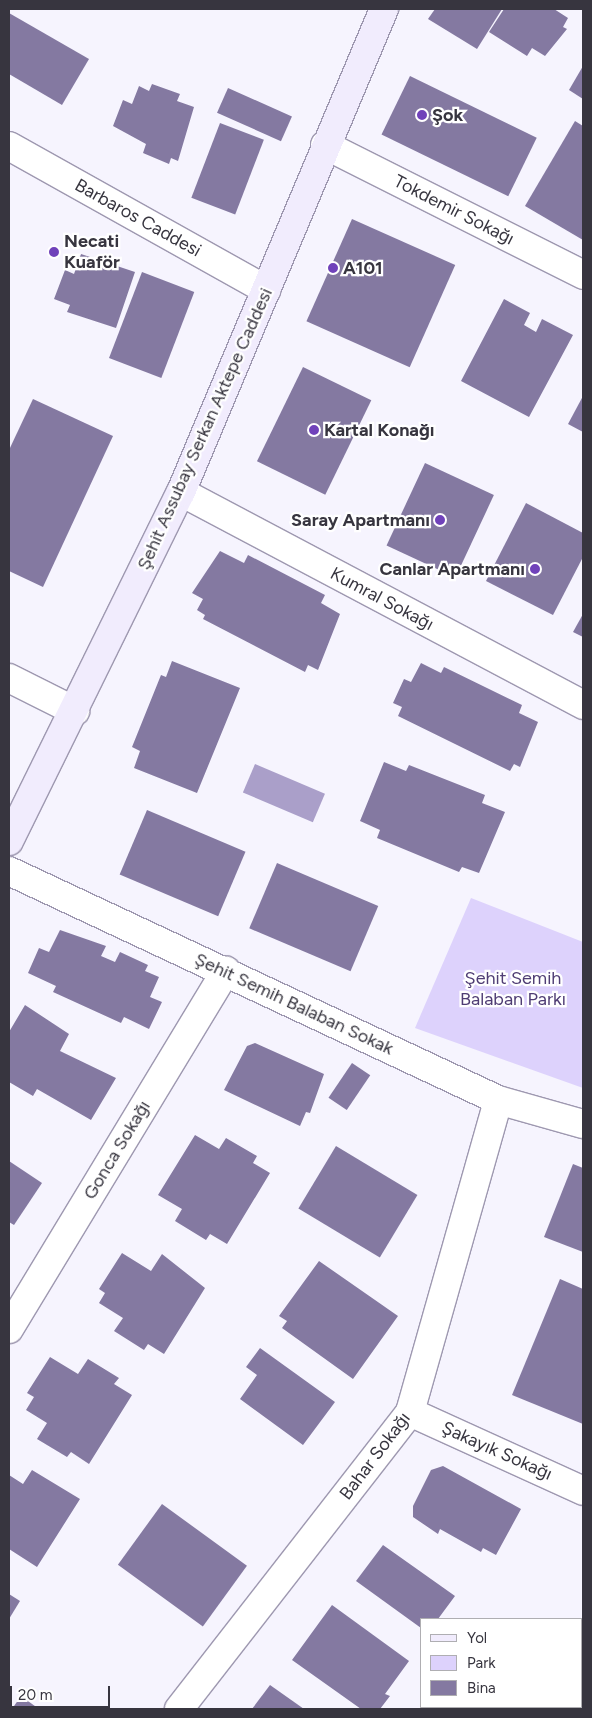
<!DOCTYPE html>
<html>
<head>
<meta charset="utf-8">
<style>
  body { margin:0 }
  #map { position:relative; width:592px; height:1718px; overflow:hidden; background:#f6f4fe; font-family:Figtree,sans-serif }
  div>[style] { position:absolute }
  .green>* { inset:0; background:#ddd2fc }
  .water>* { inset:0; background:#aa9fc9; transform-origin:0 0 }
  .building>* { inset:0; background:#8479a1; transform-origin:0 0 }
  .roads { filter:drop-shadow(1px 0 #9e98b0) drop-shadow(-1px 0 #9e98b0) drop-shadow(0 1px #9e98b0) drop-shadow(0 -1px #9e98b0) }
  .street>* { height:28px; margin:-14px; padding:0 14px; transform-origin:14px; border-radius:14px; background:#fff }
  .secondary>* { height:28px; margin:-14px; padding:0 14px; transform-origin:14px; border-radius:14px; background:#f1ecfd }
  .dots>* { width:14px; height:14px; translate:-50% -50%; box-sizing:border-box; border:2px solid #fff; border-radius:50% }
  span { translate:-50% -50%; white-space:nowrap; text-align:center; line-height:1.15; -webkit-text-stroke:4.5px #fff; paint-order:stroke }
  .poi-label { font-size:18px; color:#37353f; font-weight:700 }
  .left { translate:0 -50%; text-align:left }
  .right { translate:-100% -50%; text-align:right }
  .street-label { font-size:18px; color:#37353f }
  .park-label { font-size:18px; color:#4f3d74 }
  .frame { position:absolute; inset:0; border:10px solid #37353f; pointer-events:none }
  .legend { position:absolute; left:420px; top:1618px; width:162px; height:90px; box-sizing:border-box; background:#fff; border:1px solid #afaeb2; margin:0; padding:6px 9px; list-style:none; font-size:15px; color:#37353f }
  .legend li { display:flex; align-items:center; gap:10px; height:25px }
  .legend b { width:25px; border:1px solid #afaeb2 }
  .scale { position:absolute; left:10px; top:1686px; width:100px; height:22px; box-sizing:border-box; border:2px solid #37353f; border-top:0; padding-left:6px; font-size:15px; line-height:18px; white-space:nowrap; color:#37353f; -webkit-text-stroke:4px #fff; paint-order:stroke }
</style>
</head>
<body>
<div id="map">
  <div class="green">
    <i style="clip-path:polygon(471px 898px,583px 942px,583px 1088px,415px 1028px)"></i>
  </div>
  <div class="water">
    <i style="left:255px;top:764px;width:76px;height:31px;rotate:23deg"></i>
  </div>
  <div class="building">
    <i style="clip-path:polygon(435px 9px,502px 9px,477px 49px,428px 19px)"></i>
    <i style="clip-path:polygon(504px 9px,554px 9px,568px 18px,563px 27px,567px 29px,545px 56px,532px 48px,527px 56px,489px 32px)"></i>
    <i style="clip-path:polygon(9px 13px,89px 59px,62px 105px,9px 74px)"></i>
    <i style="clip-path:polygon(583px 66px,583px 99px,569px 90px)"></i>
    <i style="left:410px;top:76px;width:141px;height:65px;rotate:26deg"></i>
    <i style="clip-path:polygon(152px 84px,180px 94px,177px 101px,194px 107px,178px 161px,171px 158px,169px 164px,143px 153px,146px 144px,113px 126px,123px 100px,132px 104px,139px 86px,149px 91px)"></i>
    <i style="left:228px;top:88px;width:70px;height:27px;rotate:24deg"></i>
    <i style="clip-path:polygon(575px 121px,583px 126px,583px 240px,525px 206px)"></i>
    <i style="left:220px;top:123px;width:47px;height:80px;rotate:21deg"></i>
    <i style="left:352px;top:219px;width:113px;height:112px;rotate:24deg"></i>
    <i style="clip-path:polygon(81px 254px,135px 272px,116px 328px,67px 312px,70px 305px,54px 299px,65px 270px,74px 274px)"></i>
    <i style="left:142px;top:272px;width:56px;height:92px;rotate:21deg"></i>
    <i style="clip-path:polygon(504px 299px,530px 313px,524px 325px,536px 332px,542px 319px,573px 335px,529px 417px,461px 381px)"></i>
    <i style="left:303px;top:367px;width:76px;height:105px;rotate:26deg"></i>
    <i style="clip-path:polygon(583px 396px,583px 432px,568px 424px)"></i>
    <i style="clip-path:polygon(33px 399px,113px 436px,43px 587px,9px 571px,9px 450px)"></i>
    <i style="left:425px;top:463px;width:76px;height:91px;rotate:25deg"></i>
    <i style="clip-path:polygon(526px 503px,583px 533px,583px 557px,553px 615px,486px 581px)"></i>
    <i style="clip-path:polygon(220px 551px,244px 563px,248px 555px,325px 595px,321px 603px,340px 614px,318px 670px,308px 665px,305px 672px,203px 619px,205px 615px,197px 610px,203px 599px,192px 593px)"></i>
    <i style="clip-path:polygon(583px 614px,583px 637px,573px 632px)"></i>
    <i style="clip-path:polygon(172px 661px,240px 688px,197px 793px,134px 768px,140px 751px,132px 747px,161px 675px,166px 677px)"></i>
    <i style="clip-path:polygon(421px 663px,441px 673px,444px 667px,522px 705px,519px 713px,538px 722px,520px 767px,514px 764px,510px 771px,398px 716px,402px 707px,393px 703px,404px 679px,411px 682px)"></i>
    <i style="clip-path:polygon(384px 762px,406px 771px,409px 765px,485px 795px,482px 803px,505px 812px,479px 873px,462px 867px,459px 872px,377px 838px,380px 830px,360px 821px)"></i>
    <i style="left:147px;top:810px;width:107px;height:70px;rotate:23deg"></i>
    <i style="left:277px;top:863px;width:110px;height:71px;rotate:23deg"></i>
    <i style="clip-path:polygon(60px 930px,106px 946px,101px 956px,115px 962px,120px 952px,148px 965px,145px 971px,159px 977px,150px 997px,162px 1002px,149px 1029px,124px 1017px,121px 1023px,53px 992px,56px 986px,28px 973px,39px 948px,49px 952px)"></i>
    <i style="clip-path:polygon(25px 1005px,69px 1034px,60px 1051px,116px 1078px,91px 1120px,37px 1089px,33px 1096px,9px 1082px,9px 1032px)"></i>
    <i style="clip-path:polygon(255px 1043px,324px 1074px,310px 1113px,306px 1112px,300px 1126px,224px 1090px,247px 1046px)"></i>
    <i style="left:352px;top:1063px;width:22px;height:42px;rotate:34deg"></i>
    <i style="clip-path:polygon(195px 1135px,219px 1149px,226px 1138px,257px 1156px,253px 1163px,270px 1173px,227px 1244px,210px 1234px,206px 1240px,175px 1221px,182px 1209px,158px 1195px)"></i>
    <i style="left:336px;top:1146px;width:95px;height:73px;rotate:31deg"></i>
    <i style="clip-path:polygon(9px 1161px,42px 1183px,14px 1225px,9px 1222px)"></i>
    <i style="clip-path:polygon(573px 1164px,583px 1168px,583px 1252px,544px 1237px)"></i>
    <i style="clip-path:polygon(122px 1253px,151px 1271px,162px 1254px,205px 1288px,164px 1354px,148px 1344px,144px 1350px,114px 1331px,123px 1318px,99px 1303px,105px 1293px,99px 1289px)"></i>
    <i style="clip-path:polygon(319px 1261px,398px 1316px,353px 1379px,282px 1328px,287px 1321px,279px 1316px)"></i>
    <i style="clip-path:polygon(560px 1279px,583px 1289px,583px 1424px,512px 1395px)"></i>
    <i style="clip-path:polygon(260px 1348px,335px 1402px,303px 1445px,240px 1399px,257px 1375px,246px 1367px)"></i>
    <i style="clip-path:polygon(50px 1357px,78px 1374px,88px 1359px,119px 1378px,114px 1384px,132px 1395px,89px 1464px,71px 1452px,67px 1457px,37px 1439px,47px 1423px,26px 1410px,34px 1397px,27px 1393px)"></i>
    <i style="clip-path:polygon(443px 1466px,521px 1509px,496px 1555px,483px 1548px,481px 1552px,440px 1529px,438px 1534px,413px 1517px,413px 1506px,431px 1470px)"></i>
    <i style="clip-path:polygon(32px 1470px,80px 1499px,37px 1567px,9px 1549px,9px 1475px,23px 1484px)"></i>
    <i style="left:162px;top:1504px;width:105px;height:75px;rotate:36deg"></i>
    <i style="clip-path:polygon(383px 1545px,455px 1596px,438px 1619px,421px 1619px,421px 1628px,356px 1581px)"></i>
    <i style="clip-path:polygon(9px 1594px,20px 1601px,9px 1619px)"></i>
    <i style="clip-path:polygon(332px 1605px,409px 1661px,385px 1694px,390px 1696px,380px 1709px,361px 1709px,292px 1660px)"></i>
    <i style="clip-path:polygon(581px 1655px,583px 1709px,530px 1707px,581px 1707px)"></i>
    <i style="clip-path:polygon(270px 1685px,304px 1709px,252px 1709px)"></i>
    <i style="clip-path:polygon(21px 1696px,39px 1709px,12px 1709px)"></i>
  </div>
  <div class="roads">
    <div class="street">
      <i style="left:325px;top:145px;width:289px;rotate:26.7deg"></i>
      <i style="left:9px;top:146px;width:295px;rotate:29.2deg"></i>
      <i style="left:181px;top:492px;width:455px;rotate:27.9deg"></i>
      <i style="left:9px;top:678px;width:74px;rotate:26.6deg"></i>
      <i style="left:9px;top:871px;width:540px;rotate:25.09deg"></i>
      <i style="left:498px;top:1100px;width:88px;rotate:15.8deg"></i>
      <i style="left:9px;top:1329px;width:419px;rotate:-58.8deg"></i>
      <i style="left:410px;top:1412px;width:190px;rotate:24.5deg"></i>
      <i style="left:179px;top:1709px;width:376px;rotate:-52.1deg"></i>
      <i style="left:410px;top:1412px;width:324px;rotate:-74.2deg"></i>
    </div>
    <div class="secondary">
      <i style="left:9px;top:841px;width:389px;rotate:-63.8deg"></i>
      <i style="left:181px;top:492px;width:524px;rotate:-67.2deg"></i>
    </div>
  </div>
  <div class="dots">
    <i style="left:422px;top:115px;background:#7042ba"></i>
    <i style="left:54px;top:252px;background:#7042ba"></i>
    <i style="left:333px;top:268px;background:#7042ba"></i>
    <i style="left:314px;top:430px;background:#7042ba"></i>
    <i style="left:440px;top:520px;background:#7042ba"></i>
    <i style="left:535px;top:569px;background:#7042ba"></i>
  </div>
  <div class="poi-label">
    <span class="left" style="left:432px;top:115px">Şok</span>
    <span class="left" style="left:64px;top:252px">Necati<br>Kuaför</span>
    <span class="left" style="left:343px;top:268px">A101</span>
    <span class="left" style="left:324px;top:430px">Kartal Konağı</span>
    <span class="right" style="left:430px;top:520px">Saray Apartmanı</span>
    <span class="right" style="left:525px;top:569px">Canlar Apartmanı</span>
  </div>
  <div class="street-label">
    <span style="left:454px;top:210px;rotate:27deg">Tokdemir Sokağı</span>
    <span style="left:138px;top:218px;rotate:29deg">Barbaros Caddesi</span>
    <span style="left:205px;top:429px;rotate:-66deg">Şehit Assubay Serkan Aktepe Caddesi</span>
    <span style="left:382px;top:599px;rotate:28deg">Kumral Sokağı</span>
    <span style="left:294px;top:1004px;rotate:25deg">Şehit Semih Balaban Sokak</span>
    <span style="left:117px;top:1150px;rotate:-59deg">Gonca Sokağı</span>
    <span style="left:497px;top:1451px;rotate:24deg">Şakayık Sokağı</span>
    <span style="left:375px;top:1456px;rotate:-53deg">Bahar Sokağı</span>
  </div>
  <div class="park-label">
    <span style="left:513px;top:989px">Şehit Semih<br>Balaban Parkı</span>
  </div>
  <div class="frame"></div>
  <ul class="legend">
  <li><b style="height:6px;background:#f1ecfd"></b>Yol</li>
  <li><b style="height:14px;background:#ddd2fc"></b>Park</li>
  <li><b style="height:14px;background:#8479a1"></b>Bina</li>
  </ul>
  <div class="scale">20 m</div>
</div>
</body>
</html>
